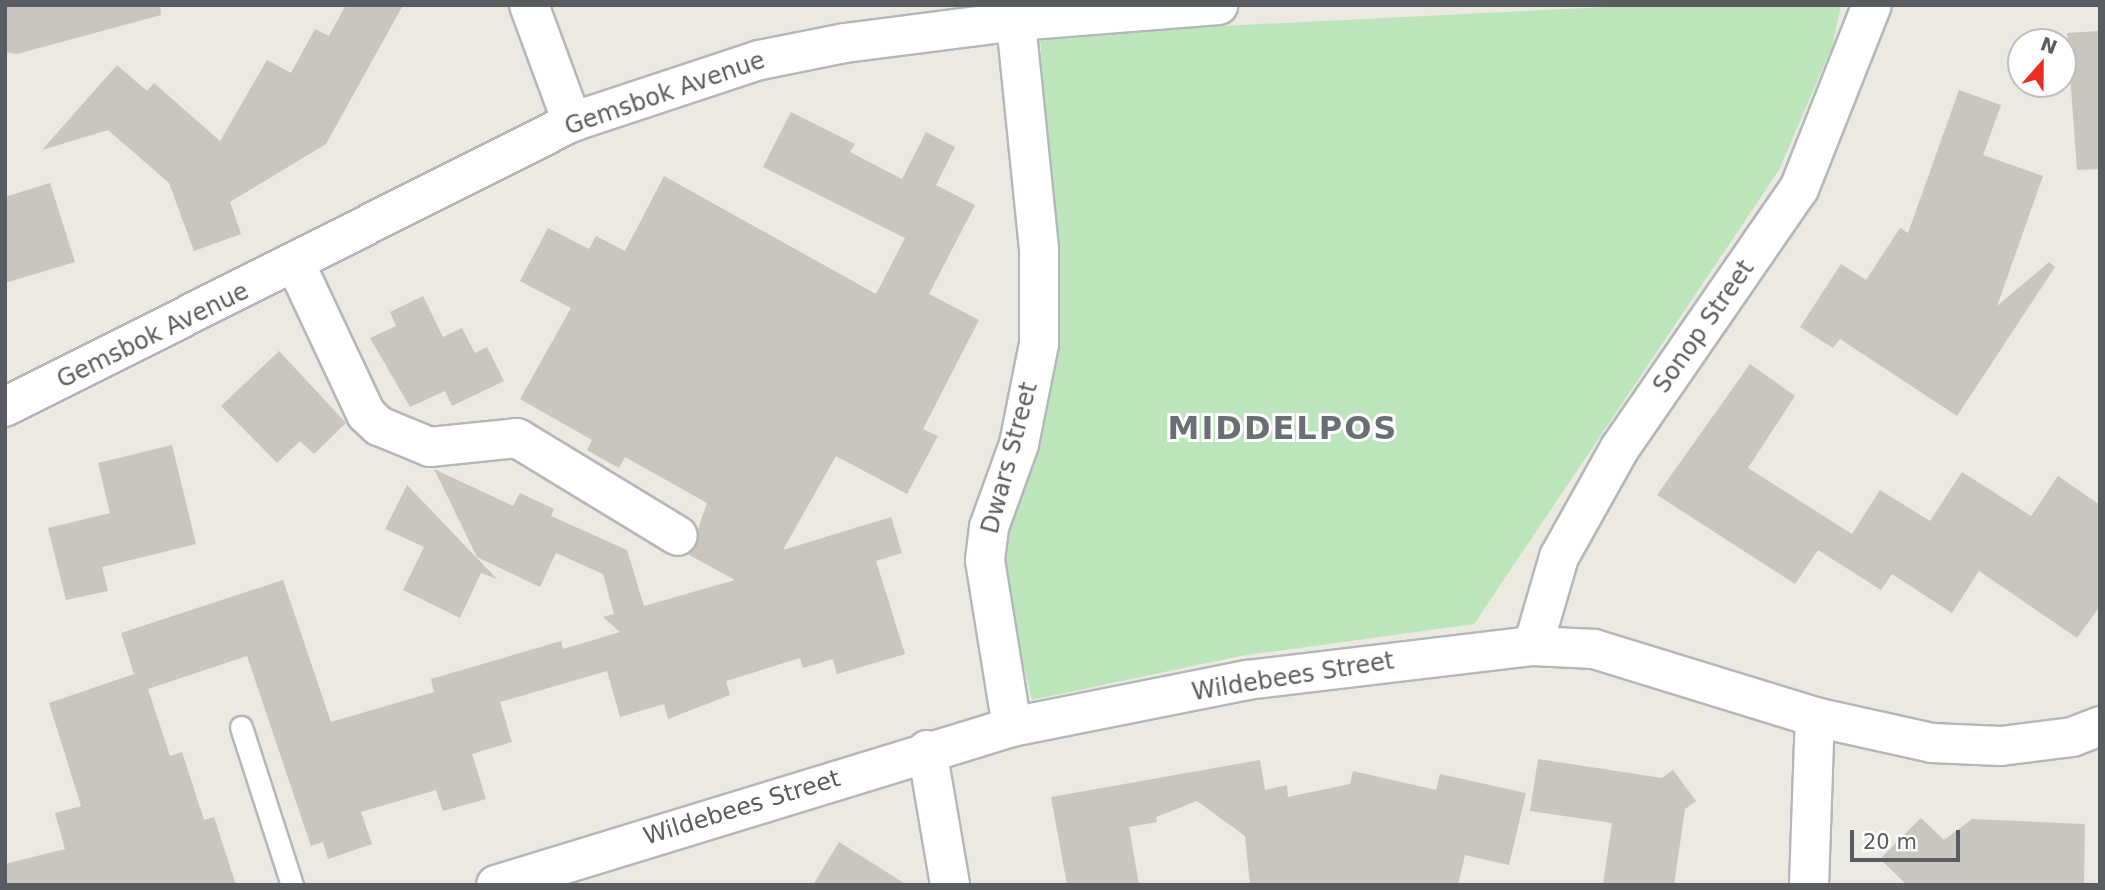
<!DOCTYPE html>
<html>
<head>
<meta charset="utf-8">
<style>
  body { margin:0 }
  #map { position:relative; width:2105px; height:890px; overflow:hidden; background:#ece9e0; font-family:"DejaVu Sans",sans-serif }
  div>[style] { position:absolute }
  .green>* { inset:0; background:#bde5bb }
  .building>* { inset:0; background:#c9c5bf }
  .roads { filter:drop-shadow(2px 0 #b3b7bb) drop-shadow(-2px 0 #b3b7bb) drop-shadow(0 2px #b3b7bb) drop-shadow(0 -2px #b3b7bb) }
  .service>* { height:21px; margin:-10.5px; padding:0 10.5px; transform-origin:10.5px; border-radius:10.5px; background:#fff }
  .minor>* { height:38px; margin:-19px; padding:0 19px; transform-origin:19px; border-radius:19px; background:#fff }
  span { translate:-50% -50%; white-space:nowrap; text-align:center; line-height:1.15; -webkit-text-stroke:6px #fff; paint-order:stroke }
  .street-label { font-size:24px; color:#595d61 }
  .district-label { font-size:32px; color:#6a6f74; font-weight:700; letter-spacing:2px }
  .frame { position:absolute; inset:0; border:7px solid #595d61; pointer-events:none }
  .north { position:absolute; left:2007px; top:28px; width:70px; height:70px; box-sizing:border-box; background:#fff; border:2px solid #bdbec0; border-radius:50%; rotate:21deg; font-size:19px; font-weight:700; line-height:28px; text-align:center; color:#595d61 }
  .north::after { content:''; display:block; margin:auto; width:24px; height:32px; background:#ed2c25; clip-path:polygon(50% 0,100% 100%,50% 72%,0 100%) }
  .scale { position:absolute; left:1850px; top:830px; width:110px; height:32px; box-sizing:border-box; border:4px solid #595d61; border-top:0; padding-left:9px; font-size:21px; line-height:24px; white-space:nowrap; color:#595d61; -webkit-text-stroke:5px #fff; paint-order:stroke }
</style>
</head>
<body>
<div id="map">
  <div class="green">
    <i style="clip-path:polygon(1648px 5px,1841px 5px,1832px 47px,1779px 170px,1474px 624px,1240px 656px,1032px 700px,993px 541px,1056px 312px,1040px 35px)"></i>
  </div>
  <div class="building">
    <i style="clip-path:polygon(5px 5px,160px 5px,161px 15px,17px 54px,5px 52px)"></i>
    <i style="clip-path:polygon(346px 5px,403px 5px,326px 144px,230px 202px,241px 234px,194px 251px,169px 183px,108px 130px,42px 150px,117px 65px,147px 91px,154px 83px,220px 141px,267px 60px,291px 73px,315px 29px,329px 36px)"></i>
    <i style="clip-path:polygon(2100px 31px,2100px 169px,2077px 170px,2067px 33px)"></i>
    <i style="clip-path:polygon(1959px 90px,2001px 105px,1983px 155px,2043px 176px,1997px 306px,2049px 262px,2055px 267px,1957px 416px,1840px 339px,1833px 348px,1800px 327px,1841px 264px,1866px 280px,1900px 228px,1908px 233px)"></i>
    <i style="clip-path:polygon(791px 112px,855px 144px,850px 152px,902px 179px,926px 132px,955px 147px,936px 185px,975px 205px,929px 294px,979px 320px,923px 429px,938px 436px,907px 494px,836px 456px,783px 550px,891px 517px,902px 553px,876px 561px,905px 654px,837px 674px,833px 659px,803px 668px,800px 658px,726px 681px,730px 695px,668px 719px,664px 704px,620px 717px,607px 671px,500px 702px,512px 742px,472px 754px,486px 799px,443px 811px,436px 790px,361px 812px,372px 844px,328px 859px,323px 842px,311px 846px,247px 656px,148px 689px,170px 756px,182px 752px,204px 820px,214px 817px,236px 885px,5px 885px,5px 864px,65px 849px,55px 813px,81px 806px,49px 703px,134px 674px,121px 633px,283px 580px,331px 722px,434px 692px,431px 679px,561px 641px,563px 649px,620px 632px,603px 617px,614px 614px,603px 574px,556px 553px,540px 587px,477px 557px,434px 469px,513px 506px,520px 493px,554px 509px,551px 516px,627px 550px,644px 606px,735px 580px,689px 555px,707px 503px,625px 457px,619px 468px,587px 450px,592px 440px,520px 399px,571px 308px,520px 281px,548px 228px,589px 249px,596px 236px,625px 251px,664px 176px,876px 294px,905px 238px,763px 167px)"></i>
    <i style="clip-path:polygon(50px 183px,75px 262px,5px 283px,5px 197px)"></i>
    <i style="clip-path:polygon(423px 296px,443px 337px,462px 328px,475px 353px,487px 347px,504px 381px,452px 406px,445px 391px,410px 407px,370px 338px,396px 326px,390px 312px)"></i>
    <i style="clip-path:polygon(279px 351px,346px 423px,314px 454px,300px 441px,277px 463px,221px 406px)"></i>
    <i style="clip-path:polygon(1750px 364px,1795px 396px,1748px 468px,1852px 534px,1880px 490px,1930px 521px,1962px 472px,2031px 516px,2058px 476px,2100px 505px,2100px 606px,2077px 638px,1979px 571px,1952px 613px,1892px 574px,1881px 590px,1818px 550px,1795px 584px,1657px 495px)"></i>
    <i style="clip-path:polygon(172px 445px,196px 544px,102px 567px,108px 591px,66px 600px,48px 528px,110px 513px,98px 463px)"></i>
    <i style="clip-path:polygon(407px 485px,497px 579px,481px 573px,460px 618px,403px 590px,424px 547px,385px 529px)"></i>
    <i style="clip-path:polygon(1538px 759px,1662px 778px,1673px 770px,1696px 801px,1685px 809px,1674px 885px,1603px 885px,1612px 823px,1530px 811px)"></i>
    <i style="clip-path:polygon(1260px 760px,1265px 790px,1287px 785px,1288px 797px,1350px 784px,1353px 771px,1436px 790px,1440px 774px,1526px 793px,1509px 865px,1465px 855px,1458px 885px,1250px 885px,1245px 836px,1197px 801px,1156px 817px,1157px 822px,1129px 827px,1139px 885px,1067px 885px,1051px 797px)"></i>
    <i style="clip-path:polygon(1921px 818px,1944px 840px,1972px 819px,2085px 824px,2084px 885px,1907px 885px,1880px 859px)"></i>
    <i style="clip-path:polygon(839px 842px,907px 885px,813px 885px)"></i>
  </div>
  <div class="roads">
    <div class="service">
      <i style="left:241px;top:727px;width:166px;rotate:72.1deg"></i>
    </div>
    <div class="minor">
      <i style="left:529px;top:5px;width:125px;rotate:69.8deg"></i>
      <i style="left:296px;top:265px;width:165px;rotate:64.8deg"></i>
      <i style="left:366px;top:414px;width:18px;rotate:43deg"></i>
      <i style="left:379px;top:426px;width:55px;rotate:22.4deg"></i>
      <i style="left:430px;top:447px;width:87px;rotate:-5.9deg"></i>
      <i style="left:517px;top:438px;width:188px;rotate:31.3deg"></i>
      <i style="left:5px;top:407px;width:635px;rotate:-26.69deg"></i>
      <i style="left:572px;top:122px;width:198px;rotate:-18.3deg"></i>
      <i style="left:760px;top:60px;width:87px;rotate:-11.3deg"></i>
      <i style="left:845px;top:43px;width:172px;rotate:-7.3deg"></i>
      <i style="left:1016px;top:21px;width:203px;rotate:-4.5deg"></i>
      <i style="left:1533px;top:646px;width:93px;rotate:-73.7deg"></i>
      <i style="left:1559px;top:557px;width:125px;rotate:-60.8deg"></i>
      <i style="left:1620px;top:448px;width:315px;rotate:-55.4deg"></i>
      <i style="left:1799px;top:189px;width:198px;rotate:-68.4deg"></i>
      <i style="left:1012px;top:727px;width:169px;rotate:-99.2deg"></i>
      <i style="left:985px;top:560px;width:33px;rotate:-83deg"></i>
      <i style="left:989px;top:527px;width:88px;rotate:-70.1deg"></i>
      <i style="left:1019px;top:444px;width:102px;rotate:-78.7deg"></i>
      <i style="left:1039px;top:344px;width:95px;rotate:-90deg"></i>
      <i style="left:1039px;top:249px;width:229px;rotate:-95.8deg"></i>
      <i style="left:927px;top:750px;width:137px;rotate:80.3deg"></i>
      <i style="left:496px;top:885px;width:540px;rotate:-17.02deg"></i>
      <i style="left:1012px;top:727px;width:240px;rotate:-11.3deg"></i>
      <i style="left:1247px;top:680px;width:288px;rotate:-6.8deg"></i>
      <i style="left:1533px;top:646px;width:61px;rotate:2.8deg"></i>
      <i style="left:1594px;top:649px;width:231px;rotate:17.1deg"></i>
      <i style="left:1815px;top:717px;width:120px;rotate:12.5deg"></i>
      <i style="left:1932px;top:743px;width:69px;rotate:2.5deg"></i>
      <i style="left:2001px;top:746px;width:72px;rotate:-7.2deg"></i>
      <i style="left:2072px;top:737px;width:30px;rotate:-21deg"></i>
      <i style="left:1809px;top:885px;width:168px;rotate:-88deg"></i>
    </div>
  </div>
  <div class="street-label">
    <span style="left:665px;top:94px;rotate:-19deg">Gemsbok Avenue</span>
    <span style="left:1704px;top:327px;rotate:-55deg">Sonop Street</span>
    <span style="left:153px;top:336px;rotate:-26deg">Gemsbok Avenue</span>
    <span style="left:1010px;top:458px;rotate:-75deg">Dwars Street</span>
    <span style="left:1293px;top:677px;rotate:-9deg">Wildebees Street</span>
    <span style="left:742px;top:808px;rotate:-17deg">Wildebees Street</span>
  </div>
  <div class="district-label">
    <span style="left:1283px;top:428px">MIDDELPOS</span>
  </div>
  <div class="frame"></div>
  <div class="north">N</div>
  <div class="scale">20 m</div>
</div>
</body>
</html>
